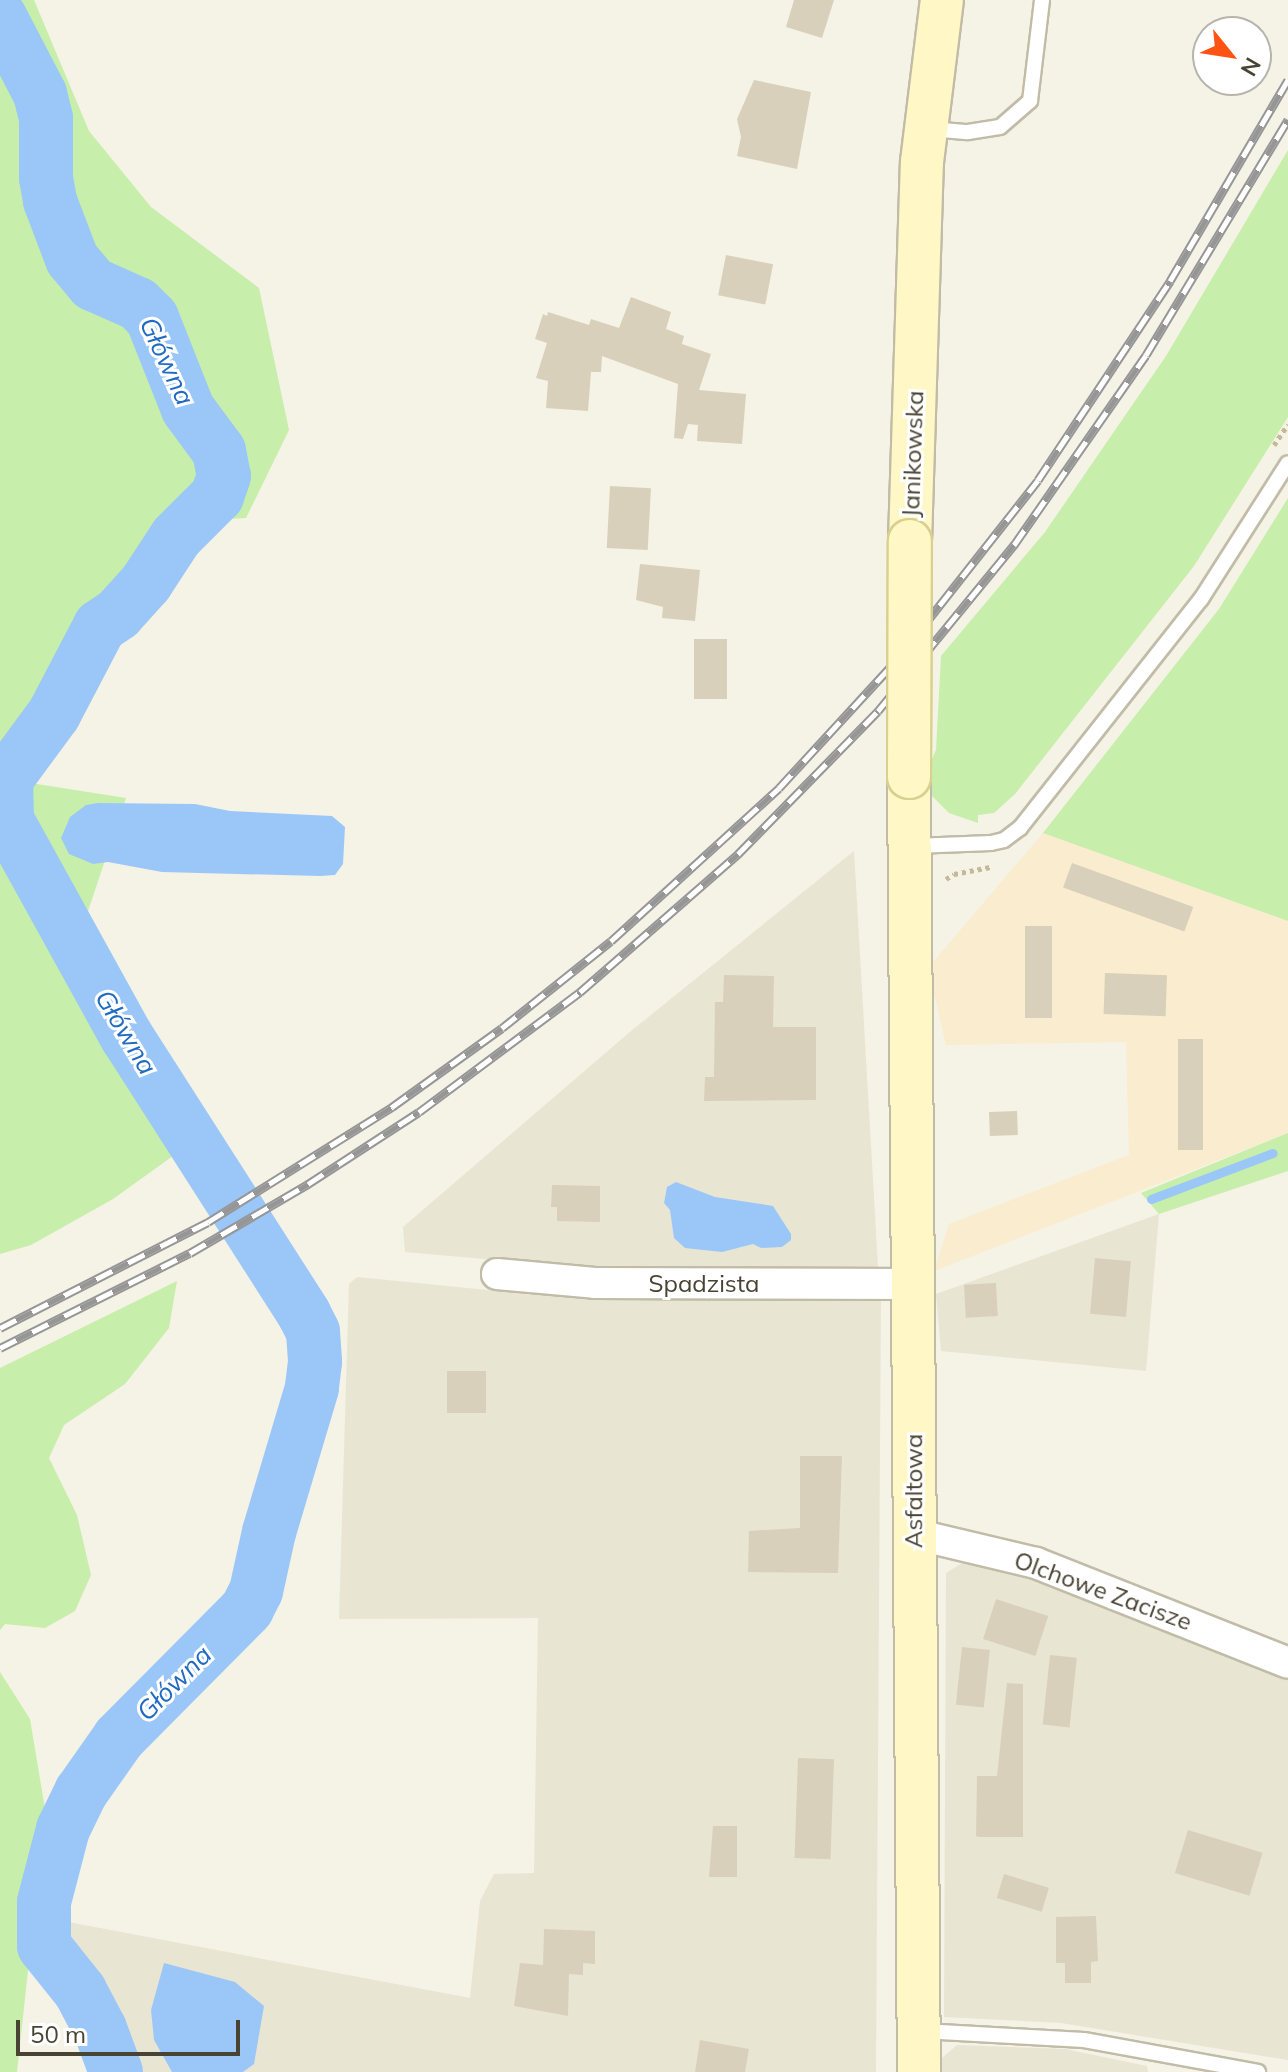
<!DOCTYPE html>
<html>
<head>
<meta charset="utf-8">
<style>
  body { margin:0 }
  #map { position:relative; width:1288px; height:2072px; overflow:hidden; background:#f5f2e6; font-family:Mulish,sans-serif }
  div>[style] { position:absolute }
  .residential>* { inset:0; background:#e9e5d3 }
  .commercial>* { inset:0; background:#f9eccf }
  .green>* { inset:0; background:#c7eeaa }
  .water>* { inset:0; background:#9bc7f8 }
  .stream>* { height:9px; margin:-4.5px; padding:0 4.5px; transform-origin:4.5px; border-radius:4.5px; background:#9bc7f8 }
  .river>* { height:54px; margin:-27px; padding:0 27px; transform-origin:27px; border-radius:27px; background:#9bc7f8 }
  .building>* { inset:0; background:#d8d0ba; transform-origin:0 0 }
  .path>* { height:5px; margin-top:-2.5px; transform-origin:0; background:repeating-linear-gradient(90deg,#c5ba97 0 4px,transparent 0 8px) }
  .roads { filter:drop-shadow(2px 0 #c1bca7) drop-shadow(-2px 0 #c1bca7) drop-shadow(0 2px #c1bca7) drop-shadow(0 -2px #c1bca7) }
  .lane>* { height:14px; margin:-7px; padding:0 7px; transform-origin:7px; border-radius:7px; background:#fff }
  .street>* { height:30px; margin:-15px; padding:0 15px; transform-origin:15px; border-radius:15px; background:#fff }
  .secondary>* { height:42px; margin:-21px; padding:0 21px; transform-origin:21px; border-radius:21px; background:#fff8c6 }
  .rail>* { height:9px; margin-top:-4.5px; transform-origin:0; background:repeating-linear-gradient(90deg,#fff 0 18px,#969696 0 36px); box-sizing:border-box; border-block:2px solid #969696 }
  .bridges { filter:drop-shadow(2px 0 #d9d090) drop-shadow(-2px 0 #d9d090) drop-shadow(0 2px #d9d090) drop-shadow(0 -2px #d9d090) }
  .secondary-bridge>* { height:42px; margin:-21px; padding:0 21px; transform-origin:21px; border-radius:21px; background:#fff8c6 }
  span { translate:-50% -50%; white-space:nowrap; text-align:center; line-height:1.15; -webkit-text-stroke:6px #fff; paint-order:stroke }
  .street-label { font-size:24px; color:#494334 }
  .water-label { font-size:26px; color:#216ac1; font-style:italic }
  .north { position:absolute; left:1192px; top:16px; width:80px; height:80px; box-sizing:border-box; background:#fff; border:2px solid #b6b4ae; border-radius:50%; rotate:120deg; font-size:22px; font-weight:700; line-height:32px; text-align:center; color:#494334 }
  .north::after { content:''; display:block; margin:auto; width:28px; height:36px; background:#ff5313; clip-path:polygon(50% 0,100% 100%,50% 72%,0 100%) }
  .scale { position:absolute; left:16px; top:2020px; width:224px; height:36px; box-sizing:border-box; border:4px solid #494334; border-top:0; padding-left:10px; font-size:24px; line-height:28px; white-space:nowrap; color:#494334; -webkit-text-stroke:6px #fff; paint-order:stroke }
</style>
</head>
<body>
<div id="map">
  <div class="residential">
    <i style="clip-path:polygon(854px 851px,878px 1267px,563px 1266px,405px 1252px,403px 1227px,631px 1031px)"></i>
    <i style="clip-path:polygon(1159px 1214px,1146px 1371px,941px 1351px,936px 1294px)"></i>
    <i style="clip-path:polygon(357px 1277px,538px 1295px,881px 1295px,876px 2072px,129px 2072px,63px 1921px,470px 1998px,480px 1901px,494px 1874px,534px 1873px,538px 1618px,339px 1619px,349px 1284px)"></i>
    <i style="clip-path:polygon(967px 1560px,1065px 1588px,1288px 1668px,1288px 2060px,1061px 2023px,944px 2017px,946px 1573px)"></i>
    <i style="clip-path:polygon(957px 2045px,1065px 2049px,1147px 2066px,1148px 2072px,941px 2072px,942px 2058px)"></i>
  </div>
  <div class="commercial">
    <i style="clip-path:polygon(1043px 833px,1288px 921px,1288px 1133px,934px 1271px,949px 1224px,1129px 1155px,1126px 1042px,946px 1045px,928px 968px)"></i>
  </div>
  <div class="green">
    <i style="clip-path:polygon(0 0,34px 0,89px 131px,151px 207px,259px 288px,289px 430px,246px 518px,208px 520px,105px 635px,24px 782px,126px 798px,88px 911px,91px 989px,191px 1143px,113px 1199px,31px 1245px,0 1254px)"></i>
    <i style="clip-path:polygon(1288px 150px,1288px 417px,1194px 566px,1015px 794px,994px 813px,978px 815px,978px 823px,949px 813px,930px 794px,925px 775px,936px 750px,941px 656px,1045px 532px,1166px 356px)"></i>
    <i style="clip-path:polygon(1288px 498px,1288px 921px,1043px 833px,1219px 609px)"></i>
    <i style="clip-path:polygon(1288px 1133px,1288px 1171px,1159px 1214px,1141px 1193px)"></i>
    <i style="clip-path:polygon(177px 1281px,169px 1328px,125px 1384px,64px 1425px,49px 1458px,77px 1515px,91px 1575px,75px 1611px,45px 1628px,5px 1624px,0 1630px,0 1368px)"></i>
    <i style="clip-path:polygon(0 1672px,30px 1719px,48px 1827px,36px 1897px,17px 2072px,0 2072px)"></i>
  </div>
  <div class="water">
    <i style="clip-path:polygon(98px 803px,195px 804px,230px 811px,332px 816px,345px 827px,343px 864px,335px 875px,320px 876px,162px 872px,108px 862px,93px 864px,69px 854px,61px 838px,70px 817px,86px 805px)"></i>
    <i style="clip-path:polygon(676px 1182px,715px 1197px,773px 1206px,791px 1234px,791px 1240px,782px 1247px,761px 1248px,753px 1244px,722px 1252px,685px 1248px,674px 1238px,670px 1210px,664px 1203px,667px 1187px)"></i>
    <i style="clip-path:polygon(164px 1963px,235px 1982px,264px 2006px,254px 2064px,243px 2072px,172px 2072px,154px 2040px,151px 2010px)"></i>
  </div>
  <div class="stream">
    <i style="left:1151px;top:1199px;width:130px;rotate:-20.7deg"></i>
  </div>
  <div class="river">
    <i style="left:0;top:17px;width:87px;rotate:62.5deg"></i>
    <i style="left:40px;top:94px;width:25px;rotate:76deg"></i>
    <i style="left:46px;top:118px;width:60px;rotate:90deg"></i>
    <i style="left:46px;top:178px;width:23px;rotate:80deg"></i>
    <i style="left:50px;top:201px;width:62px;rotate:69.2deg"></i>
    <i style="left:72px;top:259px;width:33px;rotate:50deg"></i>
    <i style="left:93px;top:284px;width:49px;rotate:24deg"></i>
    <i style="left:138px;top:304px;width:20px;rotate:45deg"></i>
    <i style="left:152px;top:318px;width:98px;rotate:68.4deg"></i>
    <i style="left:188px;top:409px;width:52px;rotate:53.6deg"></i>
    <i style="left:219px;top:451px;width:25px;rotate:79deg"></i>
    <i style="left:224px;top:476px;width:21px;rotate:109deg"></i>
    <i style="left:217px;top:496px;width:58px;rotate:135deg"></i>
    <i style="left:176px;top:537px;width:55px;rotate:123.1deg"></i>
    <i style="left:146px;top:583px;width:42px;rotate:132.1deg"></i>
    <i style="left:118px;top:614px;width:22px;rotate:146deg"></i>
    <i style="left:100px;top:626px;width:99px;rotate:117.6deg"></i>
    <i style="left:54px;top:714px;width:81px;rotate:126.4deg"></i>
    <i style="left:6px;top:779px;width:41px;rotate:88.6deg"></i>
    <i style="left:7px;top:820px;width:248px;rotate:61.1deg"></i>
    <i style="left:127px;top:1037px;width:329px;rotate:57.4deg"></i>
    <i style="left:304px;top:1314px;width:20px;rotate:63deg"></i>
    <i style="left:313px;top:1332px;width:30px;rotate:86deg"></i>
    <i style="left:315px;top:1362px;width:26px;rotate:97deg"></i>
    <i style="left:312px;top:1388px;width:150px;rotate:106.6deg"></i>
    <i style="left:269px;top:1532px;width:60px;rotate:102.4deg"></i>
    <i style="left:256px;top:1591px;width:20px;rotate:117deg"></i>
    <i style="left:247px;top:1609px;width:182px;rotate:134.8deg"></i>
    <i style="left:119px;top:1738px;width:66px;rotate:125.1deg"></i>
    <i style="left:81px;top:1792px;width:41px;rotate:115.9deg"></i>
    <i style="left:63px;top:1829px;width:75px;rotate:104.6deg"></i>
    <i style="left:44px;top:1902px;width:44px;rotate:90deg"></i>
    <i style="left:44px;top:1946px;width:58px;rotate:51.3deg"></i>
    <i style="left:80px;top:1991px;width:43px;rotate:62.2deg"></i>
    <i style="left:100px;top:2029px;width:46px;rotate:69.6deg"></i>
  </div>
  <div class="building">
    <i style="clip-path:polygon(794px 0,834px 0,822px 38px,786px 27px)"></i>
    <i style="clip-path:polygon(754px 80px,811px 92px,797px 169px,737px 156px,741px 137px,737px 119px)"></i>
    <i style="left:726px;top:255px;width:48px;height:41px;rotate:11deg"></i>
    <i style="clip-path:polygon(631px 297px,671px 312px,666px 329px,684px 336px,682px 344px,711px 354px,699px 390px,746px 394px,742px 444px,697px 441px,698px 425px,688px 424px,683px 439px,674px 438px,678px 384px,602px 356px,601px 372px,591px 372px,588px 411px,546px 408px,548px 381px,536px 378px,547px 343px,535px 339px,543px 314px,547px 316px,548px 312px,589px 325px,591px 319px,619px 328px)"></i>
    <i style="left:610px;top:486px;width:41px;height:62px;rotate:3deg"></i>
    <i style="clip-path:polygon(640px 564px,700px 570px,695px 621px,662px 618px,663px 607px,636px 600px)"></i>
    <i style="left:694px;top:639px;width:33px;height:60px"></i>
    <i style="left:1072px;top:863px;width:129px;height:26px;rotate:20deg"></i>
    <i style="left:1025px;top:926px;width:27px;height:92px"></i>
    <i style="left:1105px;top:973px;width:62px;height:41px;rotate:2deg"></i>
    <i style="clip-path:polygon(724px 975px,774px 976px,773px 1027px,816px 1027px,816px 1100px,704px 1101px,705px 1077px,714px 1077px,715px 1002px,723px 1002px)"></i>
    <i style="left:1178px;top:1039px;width:25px;height:111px"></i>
    <i style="left:1017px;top:1111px;width:24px;height:28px;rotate:88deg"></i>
    <i style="clip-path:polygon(552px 1185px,600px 1186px,600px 1222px,557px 1221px,557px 1207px,551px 1207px)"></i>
    <i style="left:1095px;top:1258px;width:36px;height:56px;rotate:5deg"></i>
    <i style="left:996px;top:1283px;width:33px;height:32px;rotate:87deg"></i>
    <i style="left:447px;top:1371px;width:39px;height:42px"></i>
    <i style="clip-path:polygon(800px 1456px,842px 1456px,838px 1573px,748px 1572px,749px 1531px,800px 1528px)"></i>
    <i style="left:996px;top:1599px;width:55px;height:42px;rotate:18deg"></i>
    <i style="left:962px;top:1647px;width:28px;height:58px;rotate:6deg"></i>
    <i style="left:1050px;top:1655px;width:27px;height:70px;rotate:6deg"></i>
    <i style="clip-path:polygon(1007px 1683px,1023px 1684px,1023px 1837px,979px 1837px,976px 1836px,977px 1776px,997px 1776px)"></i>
    <i style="left:798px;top:1758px;width:36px;height:100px;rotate:2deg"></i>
    <i style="clip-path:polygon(713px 1826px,737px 1826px,737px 1877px,709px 1877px)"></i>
    <i style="left:1188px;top:1830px;width:78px;height:45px;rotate:17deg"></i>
    <i style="left:1004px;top:1874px;width:47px;height:25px;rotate:17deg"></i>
    <i style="clip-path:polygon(1096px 1916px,1098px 1961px,1091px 1962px,1091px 1983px,1065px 1983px,1065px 1963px,1056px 1963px,1056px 1917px)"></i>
    <i style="clip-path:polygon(544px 1929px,595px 1931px,595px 1964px,583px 1963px,583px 1975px,569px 1974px,568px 2016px,514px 2006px,520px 1963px,543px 1965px)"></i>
    <i style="clip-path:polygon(700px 2040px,749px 2049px,745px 2072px,695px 2072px)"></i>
  </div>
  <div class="path">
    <i style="left:1274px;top:445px;width:25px;rotate:-56deg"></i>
    <i style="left:946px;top:879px;width:9px;rotate:-32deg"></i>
    <i style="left:954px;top:874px;width:37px;rotate:-11deg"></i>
  </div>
  <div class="roads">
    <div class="lane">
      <i style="left:931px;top:129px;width:37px;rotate:5deg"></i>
      <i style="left:968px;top:132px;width:32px;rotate:-9deg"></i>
      <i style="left:1000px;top:127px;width:40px;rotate:-41deg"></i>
      <i style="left:1030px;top:101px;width:102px;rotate:-83.2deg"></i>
      <i style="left:914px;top:846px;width:77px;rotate:-2.2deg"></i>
      <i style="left:991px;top:843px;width:13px;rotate:-13deg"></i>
      <i style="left:1004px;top:840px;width:20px;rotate:-37deg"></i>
      <i style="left:1020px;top:828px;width:292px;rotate:-51.7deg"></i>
      <i style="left:1201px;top:599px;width:161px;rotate:-57.4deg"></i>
      <i style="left:922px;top:2031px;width:162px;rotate:3.2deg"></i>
      <i style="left:1084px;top:2040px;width:177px;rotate:10.4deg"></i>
    </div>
    <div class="street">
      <i style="left:497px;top:1274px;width:98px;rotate:5.2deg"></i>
      <i style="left:595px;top:1283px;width:317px;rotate:0.2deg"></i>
      <i style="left:914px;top:1534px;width:125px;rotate:13.4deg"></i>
      <i style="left:1036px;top:1563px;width:271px;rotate:21.6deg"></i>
    </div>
    <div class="secondary">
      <i style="left:910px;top:541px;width:379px;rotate:-88.2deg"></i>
      <i style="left:922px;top:162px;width:163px;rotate:-83deg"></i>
      <i style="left:909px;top:777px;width:1295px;rotate:89.56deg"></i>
    </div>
  </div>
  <div class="rail">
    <i style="left:0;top:1328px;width:233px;rotate:-27deg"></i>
    <i style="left:208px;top:1222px;width:217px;rotate:-32deg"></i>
    <i style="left:392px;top:1107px;width:135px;rotate:-35.7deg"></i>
    <i style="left:502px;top:1028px;width:139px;rotate:-38.6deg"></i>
    <i style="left:611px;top:941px;width:227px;rotate:-42.3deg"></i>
    <i style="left:779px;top:788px;width:171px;rotate:-47.4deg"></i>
    <i style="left:895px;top:662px;width:231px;rotate:-51.8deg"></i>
    <i style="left:1038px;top:480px;width:239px;rotate:-56.4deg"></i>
    <i style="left:1170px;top:281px;width:233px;rotate:-59.6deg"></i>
    <i style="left:0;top:1348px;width:212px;rotate:-26.6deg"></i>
    <i style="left:190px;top:1253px;width:137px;rotate:-30.3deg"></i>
    <i style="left:308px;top:1184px;width:132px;rotate:-33deg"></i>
    <i style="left:419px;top:1112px;width:201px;rotate:-36.7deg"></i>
    <i style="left:580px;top:992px;width:210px;rotate:-41.1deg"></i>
    <i style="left:738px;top:854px;width:200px;rotate:-45.6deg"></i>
    <i style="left:878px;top:711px;width:215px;rotate:-50.7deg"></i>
    <i style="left:1014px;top:545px;width:231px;rotate:-55.2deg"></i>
    <i style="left:1146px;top:355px;width:275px;rotate:-58.9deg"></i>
  </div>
  <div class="bridges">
    <div class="secondary-bridge">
      <i style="left:909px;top:777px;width:236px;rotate:-89.8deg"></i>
    </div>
  </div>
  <div class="street-label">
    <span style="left:913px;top:454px;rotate:-88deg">Janikowska</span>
    <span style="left:704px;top:1284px">Spadzista</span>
    <span style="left:914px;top:1491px;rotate:-90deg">Asfaltowa</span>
    <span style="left:1103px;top:1591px;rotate:20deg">Olchowe Zacisze</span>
  </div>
  <div class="water-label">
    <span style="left:167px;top:361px;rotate:65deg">Główna</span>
    <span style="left:126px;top:1032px;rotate:59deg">Główna</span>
    <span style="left:174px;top:1683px;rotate:-45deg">Główna</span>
  </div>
  <div class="north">N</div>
  <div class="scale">50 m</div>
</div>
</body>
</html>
